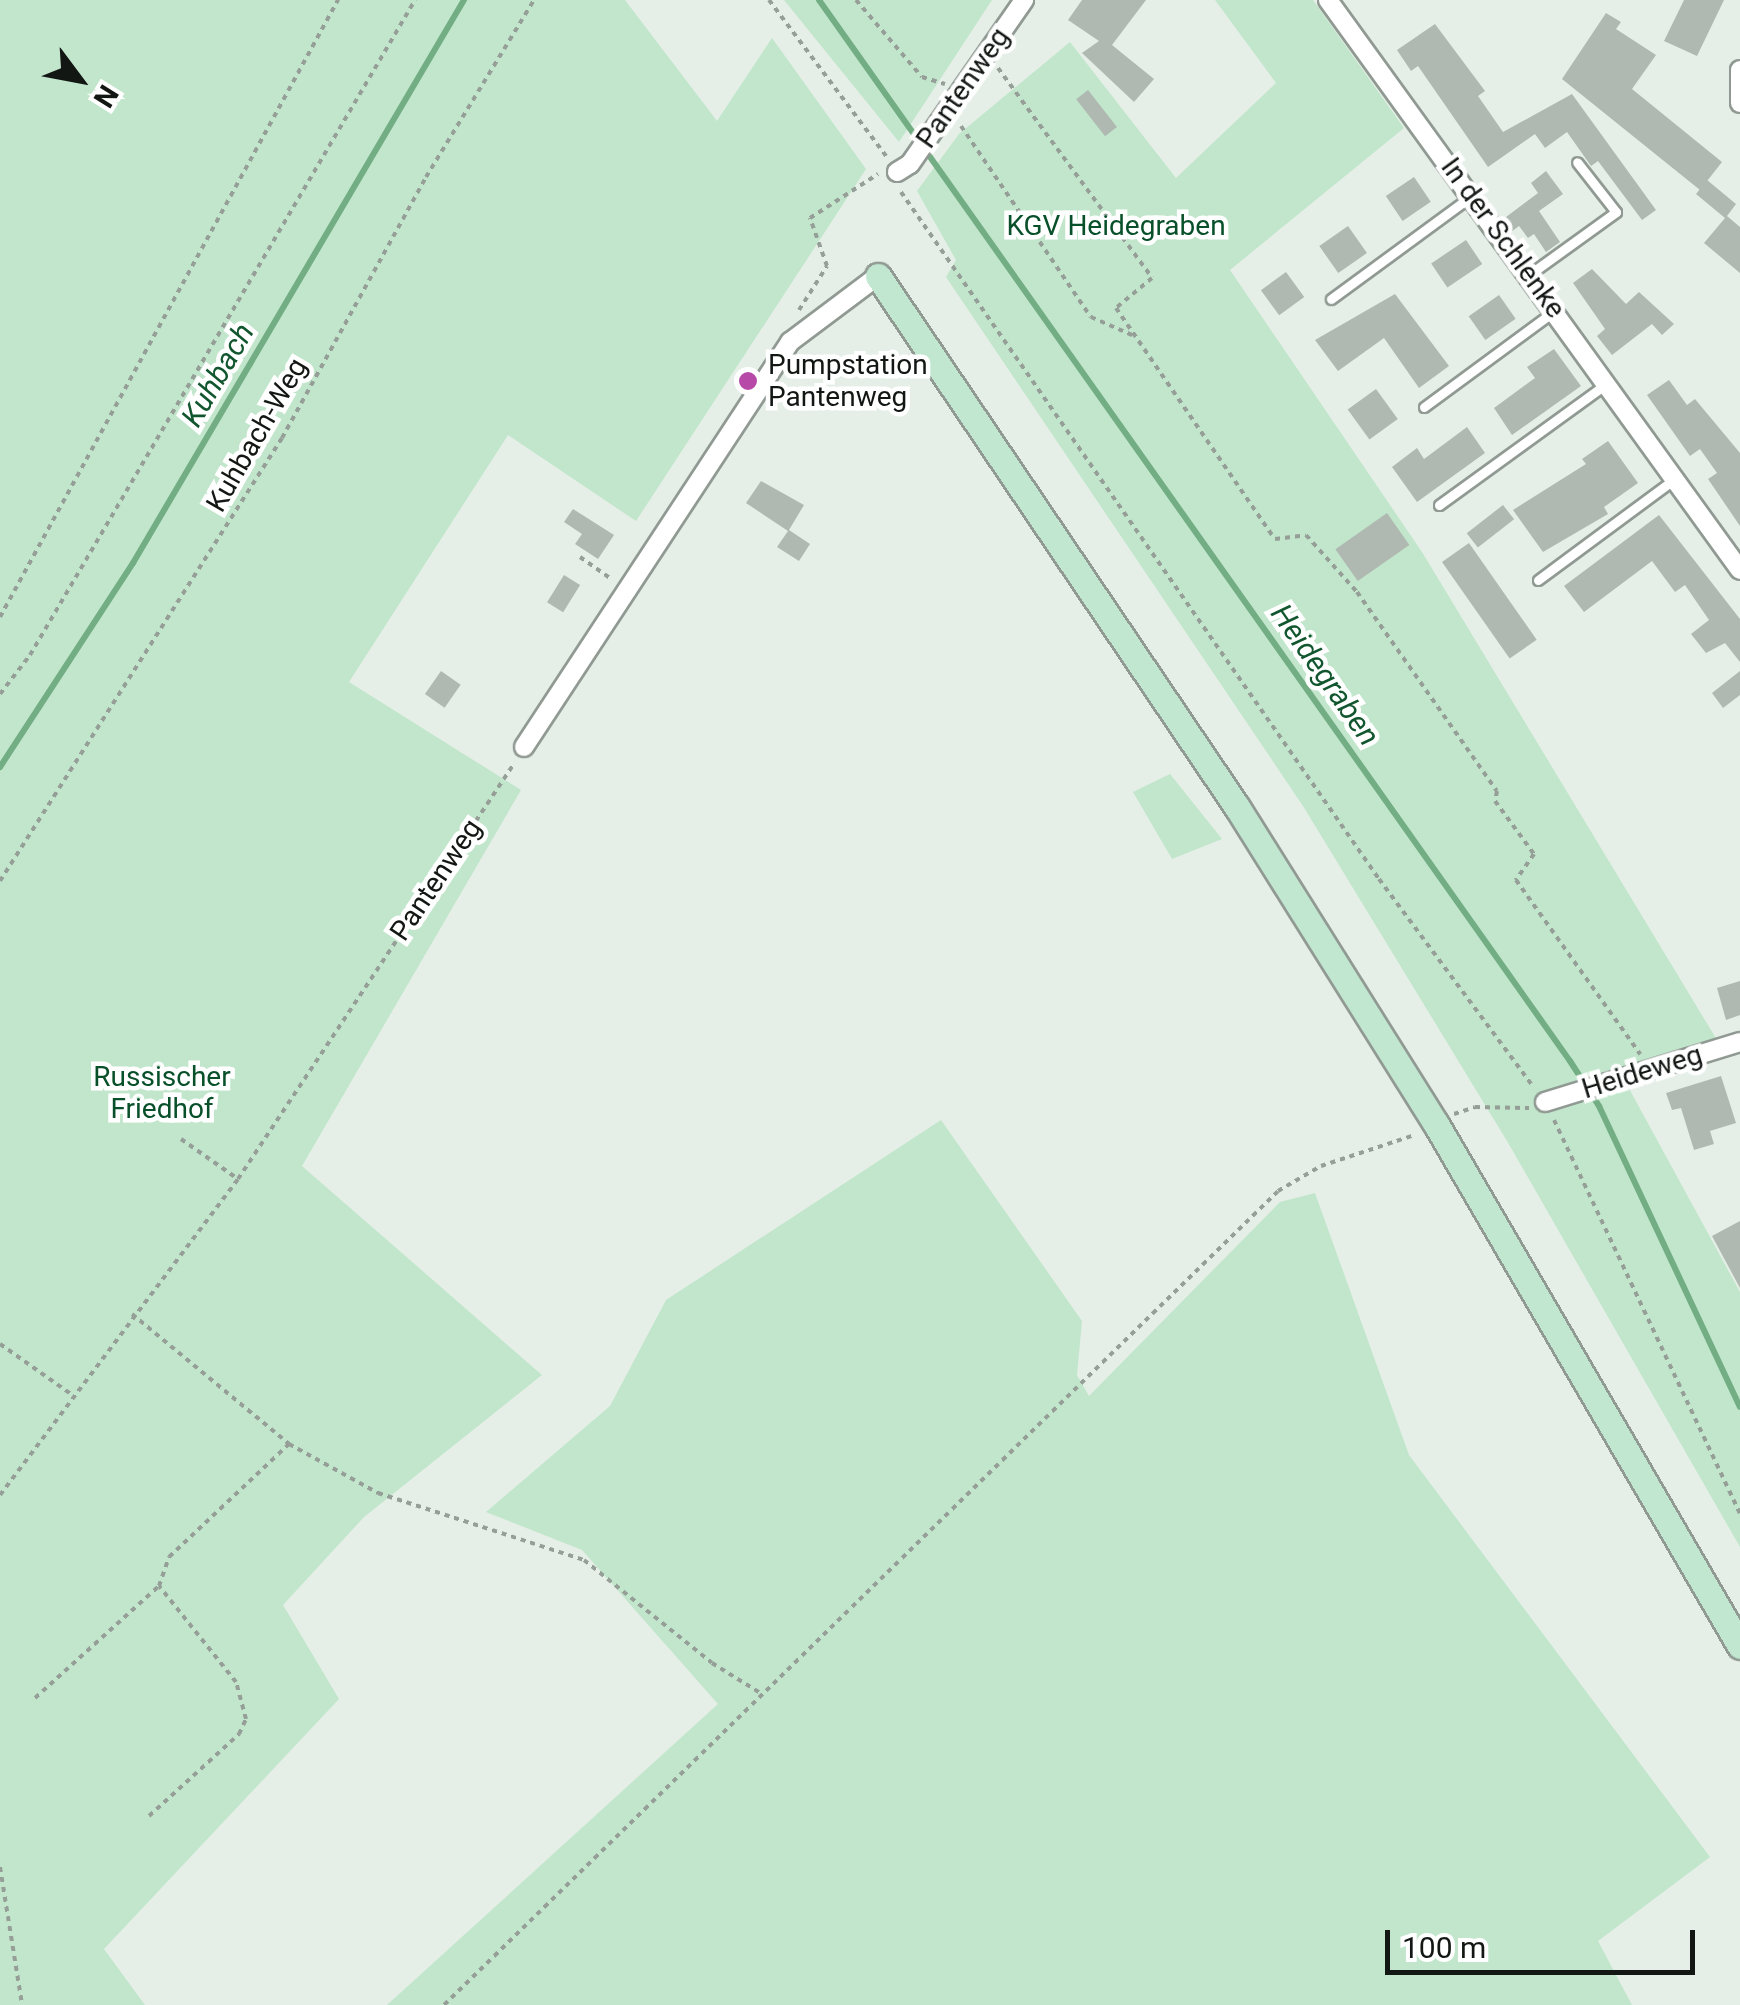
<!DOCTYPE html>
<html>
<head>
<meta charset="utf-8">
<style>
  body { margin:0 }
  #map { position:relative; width:1740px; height:2005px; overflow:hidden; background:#e5efe7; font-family:Roboto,sans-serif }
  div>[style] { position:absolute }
  .green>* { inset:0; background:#c1e6cb }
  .stream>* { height:6px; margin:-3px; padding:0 3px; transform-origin:3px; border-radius:3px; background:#72ad84 }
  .building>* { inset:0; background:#afb9b2; transform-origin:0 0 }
  .path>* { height:4px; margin-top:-2px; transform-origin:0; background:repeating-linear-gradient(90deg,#969e98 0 5px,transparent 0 10px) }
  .roads { filter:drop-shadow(2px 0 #909a93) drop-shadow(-2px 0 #909a93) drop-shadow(0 2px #909a93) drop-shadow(0 -2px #909a93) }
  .lane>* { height:9px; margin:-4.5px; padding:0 4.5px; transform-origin:4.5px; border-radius:4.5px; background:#fff }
  .street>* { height:18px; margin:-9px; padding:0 9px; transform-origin:9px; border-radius:9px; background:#fff }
  .secondary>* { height:25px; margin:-12.5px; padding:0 12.5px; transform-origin:12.5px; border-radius:12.5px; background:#c1e7d1 }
  .dots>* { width:28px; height:28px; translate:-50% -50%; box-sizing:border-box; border:5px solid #fff; border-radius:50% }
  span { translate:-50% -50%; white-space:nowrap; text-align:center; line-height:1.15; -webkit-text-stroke:9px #fff; paint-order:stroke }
  .street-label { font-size:28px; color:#131714 }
  .park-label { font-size:28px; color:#085029 }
  .poi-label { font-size:28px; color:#131714 }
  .left { translate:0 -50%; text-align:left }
  .water-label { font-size:30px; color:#12562f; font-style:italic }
  .north { position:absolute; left:30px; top:30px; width:100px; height:100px; -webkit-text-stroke:8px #fff; paint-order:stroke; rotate:122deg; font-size:28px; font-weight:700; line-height:40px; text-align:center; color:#131714 }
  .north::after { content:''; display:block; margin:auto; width:35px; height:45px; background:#131714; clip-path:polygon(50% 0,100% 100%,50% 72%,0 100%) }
  .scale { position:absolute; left:1385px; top:1930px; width:310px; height:45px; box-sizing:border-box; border:5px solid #131714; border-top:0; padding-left:12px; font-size:30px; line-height:35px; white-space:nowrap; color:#131714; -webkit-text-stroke:8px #fff; paint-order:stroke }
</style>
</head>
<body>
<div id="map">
  <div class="green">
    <i style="clip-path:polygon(0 0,625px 0,717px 121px,772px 38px,866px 169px,636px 521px,508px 435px,349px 682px,521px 790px,302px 1166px,542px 1375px,364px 1517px,283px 1605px,339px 1699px,104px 1949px,145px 2005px,0 2005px)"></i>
    <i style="clip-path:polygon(784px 0,992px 0,899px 142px)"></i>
    <i style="clip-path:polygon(1215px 0,1313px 0,1404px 128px,1230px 270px,1422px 552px,1717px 1040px,1620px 1072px,1740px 1292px,1740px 1547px,1507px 1141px,1303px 806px,946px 277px,956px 260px,917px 191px,959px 134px,1070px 42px,1176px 178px,1276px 83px)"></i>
    <i style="clip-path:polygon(1170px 774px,1222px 839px,1172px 859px,1133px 792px)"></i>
    <i style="clip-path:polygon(941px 1120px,1082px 1321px,1077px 1375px,1089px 1396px,1280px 1202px,1315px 1193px,1409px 1455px,1710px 1857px,1598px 1941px,1632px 2005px,387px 2005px,718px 1704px,582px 1550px,486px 1512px,610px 1406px,666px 1300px)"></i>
  </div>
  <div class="stream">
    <i style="left:819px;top:0;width:1300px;rotate:54.71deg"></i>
    <i style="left:1570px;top:1061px;width:54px;rotate:57.2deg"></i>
    <i style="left:1599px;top:1106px;width:332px;rotate:64.9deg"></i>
    <i style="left:0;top:767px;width:244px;rotate:-56.9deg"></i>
    <i style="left:133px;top:563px;width:653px;rotate:-59.55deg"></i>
  </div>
  <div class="building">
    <i style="clip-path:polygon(1082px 0,1146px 0,1112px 45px,1154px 79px,1134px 102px,1082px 53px,1099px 41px,1068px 20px)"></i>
    <i style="clip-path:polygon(1684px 0,1724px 0,1697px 56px,1664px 41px)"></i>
    <i style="clip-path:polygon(1606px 13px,1621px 22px,1616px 29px,1656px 55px,1632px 89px,1722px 162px,1700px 190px,1562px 79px)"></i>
    <i style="clip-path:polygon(1435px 24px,1485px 91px,1478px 96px,1503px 132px,1572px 94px,1656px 210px,1642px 220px,1598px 161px,1591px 166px,1567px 132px,1545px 148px,1535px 134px,1488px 167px,1418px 66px,1411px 71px,1397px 50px)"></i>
    <i style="left:1088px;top:90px;width:47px;height:15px;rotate:52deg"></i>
    <i style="clip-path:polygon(1546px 171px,1563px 194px,1539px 211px,1560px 242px,1546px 252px,1534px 234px,1528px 238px,1519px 226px,1511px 232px,1502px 220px,1538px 193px,1531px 183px)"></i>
    <i style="left:1414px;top:177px;width:30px;height:34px;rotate:56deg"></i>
    <i style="clip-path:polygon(1707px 180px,1736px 204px,1727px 216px,1740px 227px,1740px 273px,1704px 243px,1725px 218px,1696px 194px)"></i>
    <i style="left:1348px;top:226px;width:33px;height:35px;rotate:55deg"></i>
    <i style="left:1466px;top:240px;width:29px;height:42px;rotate:56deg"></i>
    <i style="clip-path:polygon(1592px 269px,1626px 304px,1639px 292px,1674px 324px,1662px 335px,1652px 324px,1612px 355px,1597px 336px,1605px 329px,1573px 283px)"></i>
    <i style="left:1286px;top:272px;width:31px;height:31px;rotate:54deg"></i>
    <i style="clip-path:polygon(1395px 294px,1449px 366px,1419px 388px,1384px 338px,1338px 371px,1315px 340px)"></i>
    <i style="left:1499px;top:295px;width:29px;height:37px;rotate:55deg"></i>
    <i style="clip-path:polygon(1554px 349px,1581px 386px,1512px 435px,1494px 408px,1535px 378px,1527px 367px)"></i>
    <i style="clip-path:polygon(1669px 380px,1687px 405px,1695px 399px,1740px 453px,1740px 526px,1708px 479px,1717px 473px,1700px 449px,1690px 456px,1647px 395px)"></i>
    <i style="left:1376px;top:389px;width:37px;height:35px;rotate:54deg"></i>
    <i style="clip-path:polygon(1467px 427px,1485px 453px,1417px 502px,1392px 467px,1417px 448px,1424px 459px)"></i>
    <i style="clip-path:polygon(1608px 441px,1638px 483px,1604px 507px,1608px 514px,1543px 552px,1513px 510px,1586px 464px,1582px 459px)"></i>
    <i style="clip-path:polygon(761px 481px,804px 505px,789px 530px,810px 544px,799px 561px,777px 547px,788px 531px,746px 503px)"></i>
    <i style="left:1503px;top:505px;width:18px;height:46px;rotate:52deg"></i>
    <i style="clip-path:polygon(573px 509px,614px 535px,598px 559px,575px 544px,582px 534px,564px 522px)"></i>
    <i style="left:1387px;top:513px;width:39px;height:63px;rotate:55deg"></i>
    <i style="clip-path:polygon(1659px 515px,1740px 619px,1740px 662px,1725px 643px,1706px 653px,1691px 634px,1709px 620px,1685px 585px,1675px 592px,1652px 561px,1584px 612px,1564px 586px)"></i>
    <i style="left:1469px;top:543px;width:118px;height:33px;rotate:55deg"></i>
    <i style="left:564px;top:575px;width:19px;height:32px;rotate:32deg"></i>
    <i style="left:441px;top:671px;width:24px;height:28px;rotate:35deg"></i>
    <i style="clip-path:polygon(1740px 671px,1740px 695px,1723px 708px,1712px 693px)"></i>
    <i style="clip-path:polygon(1740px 981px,1740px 1015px,1726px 1020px,1717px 988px)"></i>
    <i style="clip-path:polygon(1721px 1076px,1736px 1123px,1710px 1131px,1714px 1144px,1694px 1150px,1681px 1108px,1672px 1110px,1666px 1093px)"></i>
    <i style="clip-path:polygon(1740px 1221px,1740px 1288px,1712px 1236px)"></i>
  </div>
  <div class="path">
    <i style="left:769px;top:0;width:195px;rotate:53.1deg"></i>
    <i style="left:856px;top:0;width:101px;rotate:49.4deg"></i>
    <i style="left:922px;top:77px;width:24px;rotate:17deg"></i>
    <i style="left:998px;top:68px;width:260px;rotate:53.7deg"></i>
    <i style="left:1152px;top:278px;width:47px;rotate:140.2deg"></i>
    <i style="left:1116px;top:308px;width:280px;rotate:55.5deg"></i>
    <i style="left:1275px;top:539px;width:31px;rotate:-7deg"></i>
    <i style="left:1306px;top:535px;width:76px;rotate:48.2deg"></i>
    <i style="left:1357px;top:592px;width:243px;rotate:54.9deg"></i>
    <i style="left:1497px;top:791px;width:10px;rotate:101deg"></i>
    <i style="left:1495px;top:801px;width:66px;rotate:53.7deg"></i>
    <i style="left:1534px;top:854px;width:32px;rotate:125deg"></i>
    <i style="left:1516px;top:880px;width:214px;rotate:54.5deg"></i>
    <i style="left:961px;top:126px;width:231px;rotate:55.8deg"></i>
    <i style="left:1091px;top:317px;width:45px;rotate:23.7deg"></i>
    <i style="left:901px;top:192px;width:837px;rotate:55.17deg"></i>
    <i style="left:1379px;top:879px;width:258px;rotate:53.4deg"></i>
    <i style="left:799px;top:310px;width:52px;rotate:-57.5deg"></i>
    <i style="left:827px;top:266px;width:51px;rotate:-109.5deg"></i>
    <i style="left:810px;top:218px;width:81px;rotate:-32.9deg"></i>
    <i style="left:580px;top:557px;width:38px;rotate:35deg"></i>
    <i style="left:0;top:617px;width:704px;rotate:-61.29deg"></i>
    <i style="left:0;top:694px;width:49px;rotate:-52.4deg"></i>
    <i style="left:30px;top:655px;width:760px;rotate:-59.55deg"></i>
    <i style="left:0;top:881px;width:525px;rotate:-57.52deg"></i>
    <i style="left:282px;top:438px;width:298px;rotate:-61.1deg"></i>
    <i style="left:426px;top:177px;width:207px;rotate:-58.6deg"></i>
    <i style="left:1454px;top:1114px;width:22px;rotate:-18deg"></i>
    <i style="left:1475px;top:1107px;width:54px;rotate:1.1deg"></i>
    <i style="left:1554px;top:1120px;width:435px;rotate:64.7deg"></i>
    <i style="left:181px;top:1139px;width:70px;rotate:35.1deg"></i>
    <i style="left:132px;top:1314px;width:204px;rotate:39.6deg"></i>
    <i style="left:289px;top:1444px;width:102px;rotate:28.8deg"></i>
    <i style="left:378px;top:1493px;width:217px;rotate:18deg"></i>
    <i style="left:584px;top:1560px;width:164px;rotate:38.8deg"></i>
    <i style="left:712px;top:1663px;width:59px;rotate:31.8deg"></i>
    <i style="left:0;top:1344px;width:87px;rotate:35.2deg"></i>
    <i style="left:0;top:1495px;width:396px;rotate:-53deg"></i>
    <i style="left:238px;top:1179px;width:499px;rotate:-56.4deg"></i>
    <i style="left:35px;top:1698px;width:167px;rotate:-42.1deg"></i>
    <i style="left:149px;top:1816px;width:122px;rotate:-42.3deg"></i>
    <i style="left:239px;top:1734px;width:17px;rotate:-65deg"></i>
    <i style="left:246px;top:1719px;width:38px;rotate:-105deg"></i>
    <i style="left:236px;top:1682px;width:123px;rotate:-128.7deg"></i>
    <i style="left:159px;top:1586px;width:31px;rotate:-71deg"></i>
    <i style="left:169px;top:1557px;width:165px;rotate:-43.3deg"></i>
    <i style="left:0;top:1867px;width:140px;rotate:80.9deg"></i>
    <i style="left:444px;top:2005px;width:1165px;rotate:-44.3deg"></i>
    <i style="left:1278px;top:1191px;width:50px;rotate:-30.2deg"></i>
    <i style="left:1321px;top:1166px;width:99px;rotate:-18.3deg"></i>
  </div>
  <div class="roads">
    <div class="lane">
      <i style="left:1530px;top:274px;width:106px;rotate:-35.8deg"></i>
      <i style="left:1616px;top:212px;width:63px;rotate:-128deg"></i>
      <i style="left:1331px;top:299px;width:172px;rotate:-36.3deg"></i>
      <i style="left:1424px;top:407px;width:160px;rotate:-36.4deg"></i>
      <i style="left:1439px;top:505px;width:206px;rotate:-35.9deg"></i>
      <i style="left:1538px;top:580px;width:168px;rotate:-36.5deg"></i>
    </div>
    <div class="street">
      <i style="left:1328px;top:0;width:703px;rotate:54.14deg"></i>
      <i style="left:1740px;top:70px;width:33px;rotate:90deg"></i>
      <i style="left:897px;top:172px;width:15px;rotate:-32deg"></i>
      <i style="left:910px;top:164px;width:200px;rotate:-55.2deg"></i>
      <i style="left:524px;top:747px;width:485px;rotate:-56.7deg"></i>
      <i style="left:790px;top:342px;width:110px;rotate:-36.9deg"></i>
      <i style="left:1545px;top:1102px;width:204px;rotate:-17.1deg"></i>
    </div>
    <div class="secondary">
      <i style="left:878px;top:276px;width:641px;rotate:55.94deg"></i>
      <i style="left:1237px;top:807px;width:374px;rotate:57.9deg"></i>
      <i style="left:1436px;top:1124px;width:604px;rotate:59.78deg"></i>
    </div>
  </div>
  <div class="dots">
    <i style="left:748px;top:381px;background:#b74aa9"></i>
  </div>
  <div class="street-label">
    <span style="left:963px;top:88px;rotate:-55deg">Pantenweg</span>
    <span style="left:1503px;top:238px;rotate:54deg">In der Schlenke</span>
    <span style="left:257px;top:435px;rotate:-60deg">Kuhbach-Weg</span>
    <span style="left:436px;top:880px;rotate:-56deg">Pantenweg</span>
    <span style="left:1642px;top:1072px;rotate:-17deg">Heideweg</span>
  </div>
  <div class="park-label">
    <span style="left:1116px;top:226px">KGV Heidegraben</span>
    <span style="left:162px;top:1093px">Russischer<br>Friedhof</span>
  </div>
  <div class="poi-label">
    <span class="left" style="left:768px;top:381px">Pumpstation<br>Pantenweg</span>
  </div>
  <div class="water-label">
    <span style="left:218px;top:375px;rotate:-60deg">Kuhbach</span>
    <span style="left:1325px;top:675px;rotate:55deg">Heidegraben</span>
  </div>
  <div class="north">N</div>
  <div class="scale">100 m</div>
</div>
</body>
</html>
